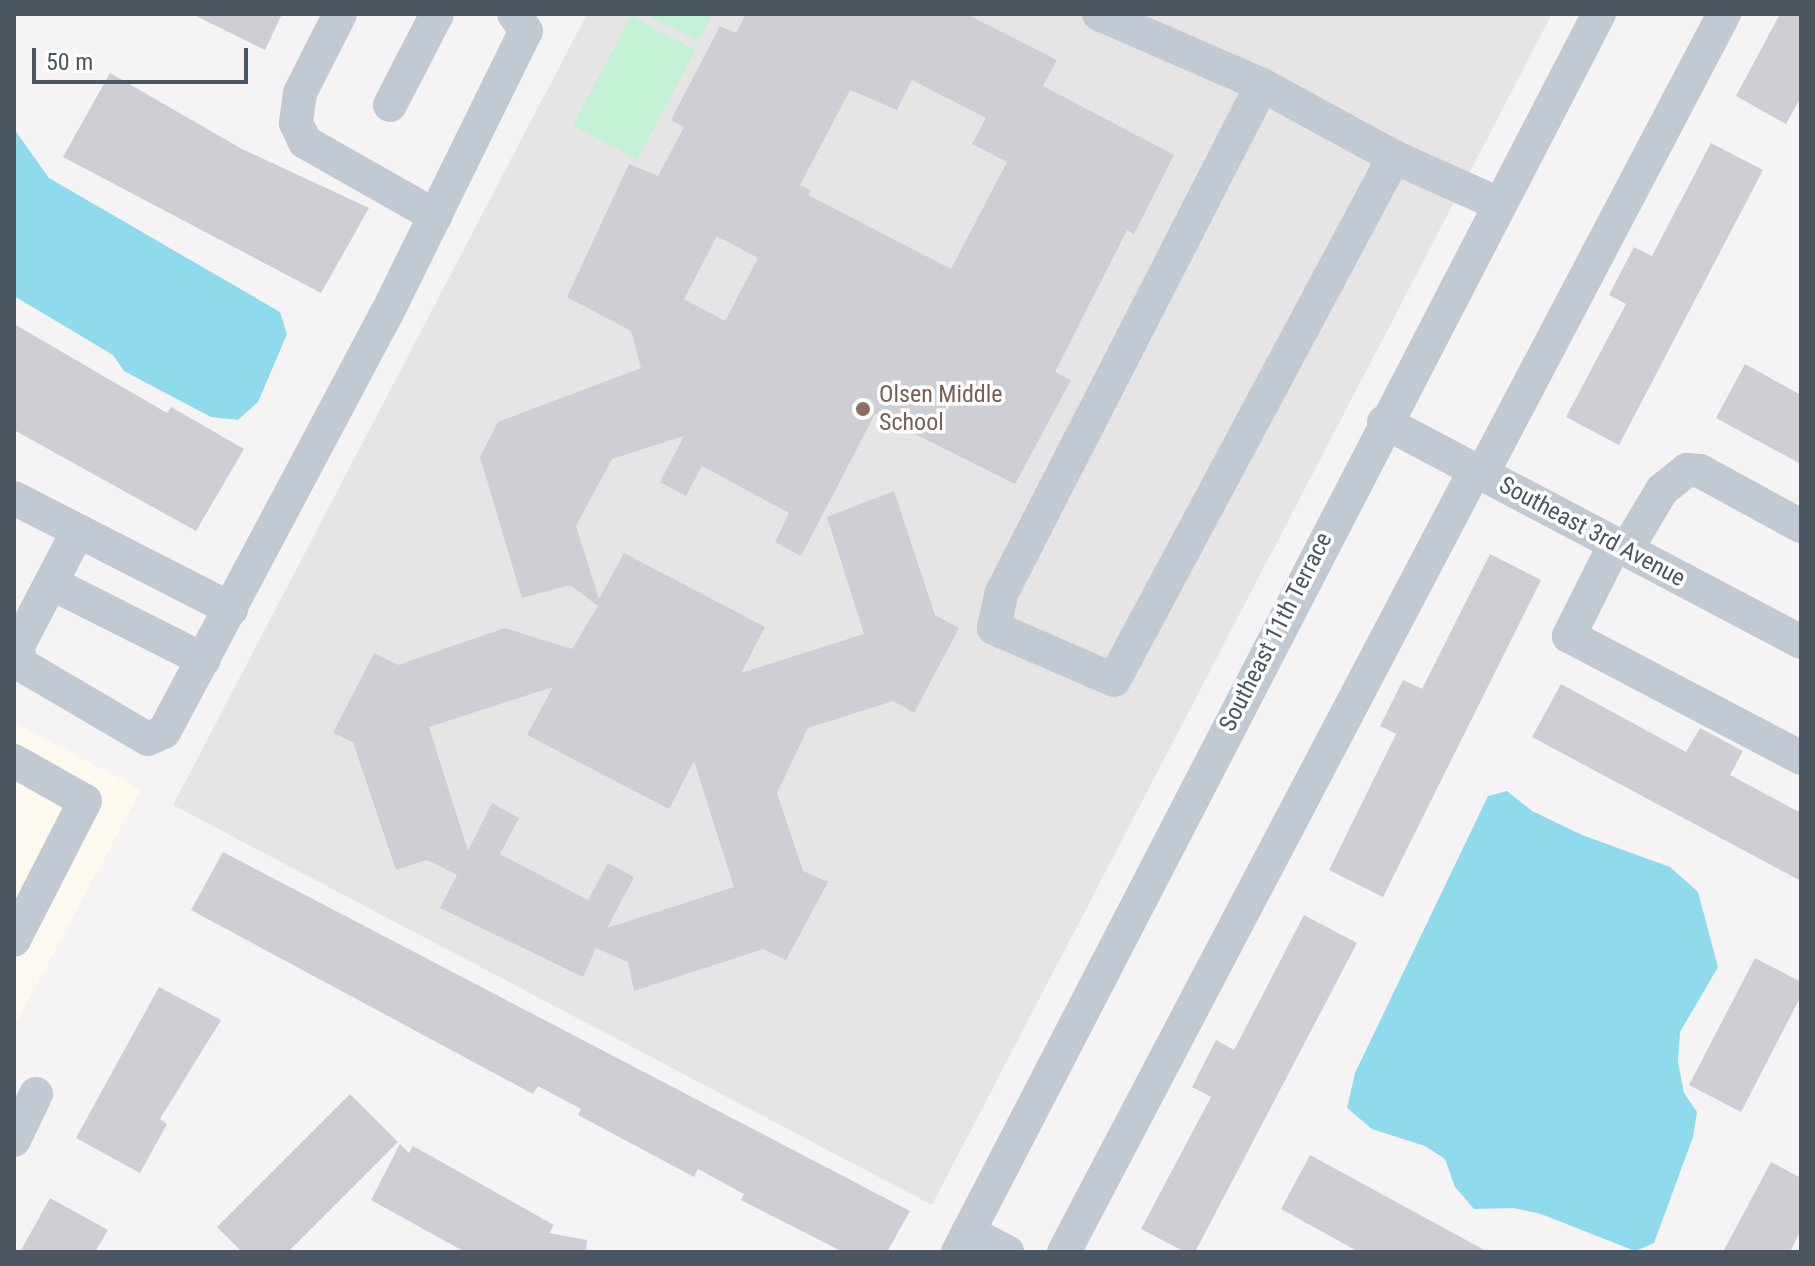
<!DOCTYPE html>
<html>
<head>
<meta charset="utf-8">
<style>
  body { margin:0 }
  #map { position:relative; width:1815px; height:1266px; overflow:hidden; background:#f5f3f3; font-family:"Roboto Condensed",sans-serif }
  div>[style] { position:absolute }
  .commercial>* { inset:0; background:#fdf9ef }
  .education>* { inset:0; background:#e6e4e5 }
  .green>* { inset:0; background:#c3f1d5; transform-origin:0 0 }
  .water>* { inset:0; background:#90daee }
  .building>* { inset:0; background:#cdcfd5 }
  .minor>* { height:34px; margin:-17px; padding:0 17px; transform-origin:17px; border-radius:17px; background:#c1cad2 }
  .dots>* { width:22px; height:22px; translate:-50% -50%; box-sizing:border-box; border:4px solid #fff; border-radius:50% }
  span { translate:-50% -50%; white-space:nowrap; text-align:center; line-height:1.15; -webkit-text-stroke:7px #fff; paint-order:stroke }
  .education-label { font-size:24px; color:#785e54 }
  .left { translate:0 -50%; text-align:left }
  .street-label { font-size:24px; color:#4a5661 }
  .frame { position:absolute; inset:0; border:16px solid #4a5661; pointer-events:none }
  .scale { position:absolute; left:32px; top:48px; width:216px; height:36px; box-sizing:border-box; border:4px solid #4a5661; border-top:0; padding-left:10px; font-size:24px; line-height:28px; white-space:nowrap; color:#4a5661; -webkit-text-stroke:6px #fff; paint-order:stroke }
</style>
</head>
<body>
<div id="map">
  <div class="commercial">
    <i style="clip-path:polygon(14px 722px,141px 790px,14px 1027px)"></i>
  </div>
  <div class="education">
    <i style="clip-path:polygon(587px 14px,1552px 14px,932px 1205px,173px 805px)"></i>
  </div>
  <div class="green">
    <i style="clip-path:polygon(646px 14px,713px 14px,698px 41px)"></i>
    <i style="left:631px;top:16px;width:73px;height:124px;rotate:28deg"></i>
  </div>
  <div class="water">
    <i style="clip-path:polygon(14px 129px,49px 178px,280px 312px,287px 334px,258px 402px,238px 420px,211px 417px,124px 371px,113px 355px,14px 296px)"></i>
    <i style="clip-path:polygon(1507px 791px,1532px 811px,1582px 835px,1670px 867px,1698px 892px,1718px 967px,1680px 1032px,1678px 1062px,1684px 1093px,1697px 1112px,1693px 1137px,1654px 1243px,1635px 1251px,1541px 1214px,1514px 1208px,1474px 1209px,1455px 1187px,1445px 1159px,1425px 1146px,1372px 1129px,1347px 1108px,1355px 1073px,1488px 796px)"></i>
  </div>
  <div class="building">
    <i style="clip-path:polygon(192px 14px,282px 14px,265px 50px)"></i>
    <i style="clip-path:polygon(evenodd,746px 14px,966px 14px,1057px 60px,1043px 86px,1174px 155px,1134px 234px,1127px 230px,1055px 372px,1071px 380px,1015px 484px,875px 414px,801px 556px,775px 542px,789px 513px,702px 466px,686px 496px,660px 482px,684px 436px,612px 459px,576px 526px,599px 599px,624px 553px,765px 627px,741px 673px,864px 634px,827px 517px,894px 491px,935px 615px,959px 628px,914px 713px,893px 701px,808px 728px,777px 793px,803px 871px,828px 882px,786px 960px,763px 949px,634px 991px,628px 962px,596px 948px,583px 977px,440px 908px,457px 875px,427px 860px,396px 870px,353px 742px,333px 733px,374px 653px,398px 665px,505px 628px,572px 649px,598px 606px,570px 585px,522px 598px,480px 457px,498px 422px,641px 368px,631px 331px,567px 297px,629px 164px,658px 176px,684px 127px,671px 120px,720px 26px,736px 33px,746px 14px,912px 80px,986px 118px,972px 144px,1007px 162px,951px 269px,808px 195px,811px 191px,800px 185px,850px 90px,897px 110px,912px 80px,746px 14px,717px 236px,758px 258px,725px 321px,684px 299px,717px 236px,746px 14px,553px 687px,527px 735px,669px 809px,694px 761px,734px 887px,607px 928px,634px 877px,608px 863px,588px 900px,500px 854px,519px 818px,492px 803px,468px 851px,429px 727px,553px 687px)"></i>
    <i style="clip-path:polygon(1780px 14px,1801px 14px,1801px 97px,1786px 124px,1736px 96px)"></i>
    <i style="clip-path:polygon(110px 73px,242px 149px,369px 208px,321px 293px,63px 157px)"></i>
    <i style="clip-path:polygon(1711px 143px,1763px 170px,1619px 445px,1566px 417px,1626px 304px,1609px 295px,1634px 247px,1652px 256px)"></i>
    <i style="clip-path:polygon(14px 324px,167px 413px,171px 407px,244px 449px,196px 531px,14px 430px)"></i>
    <i style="clip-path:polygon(1745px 364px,1801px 395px,1801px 464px,1716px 418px)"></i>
    <i style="clip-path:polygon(1490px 554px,1541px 580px,1383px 897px,1329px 870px,1396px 734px,1380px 726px,1403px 680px,1422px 689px)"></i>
    <i style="clip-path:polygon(1561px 684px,1686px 752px,1700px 728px,1743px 751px,1730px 775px,1801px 813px,1801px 881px,1532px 737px)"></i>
    <i style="clip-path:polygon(223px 852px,910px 1211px,887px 1252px,843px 1252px,741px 1200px,744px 1194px,698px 1169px,694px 1177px,578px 1115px,581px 1109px,538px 1086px,533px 1094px,191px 910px)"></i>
    <i style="clip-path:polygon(1304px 915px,1357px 943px,1195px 1252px,1185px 1252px,1141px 1229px,1211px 1097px,1192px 1087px,1216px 1040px,1234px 1050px)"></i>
    <i style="clip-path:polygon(1755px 958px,1801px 982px,1801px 996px,1741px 1112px,1689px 1085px)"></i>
    <i style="clip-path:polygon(159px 987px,221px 1020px,160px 1119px,167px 1124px,140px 1173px,76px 1138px)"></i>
    <i style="clip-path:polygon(350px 1094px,398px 1142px,288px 1252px,242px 1252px,217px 1227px)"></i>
    <i style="clip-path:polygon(400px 1144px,409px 1153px,413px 1146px,554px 1225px,549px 1233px,587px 1240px,586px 1252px,465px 1252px,371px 1200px)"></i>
    <i style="clip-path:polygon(1310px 1155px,1488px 1252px,1359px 1252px,1281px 1209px)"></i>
    <i style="clip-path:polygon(1771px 1162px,1801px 1178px,1801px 1230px,1790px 1252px,1723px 1252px)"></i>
    <i style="clip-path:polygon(50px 1198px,108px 1230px,95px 1252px,20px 1252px)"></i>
  </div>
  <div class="minor">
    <i style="left:340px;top:14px;width:89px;rotate:116.9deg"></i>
    <i style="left:300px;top:93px;width:30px;rotate:98deg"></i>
    <i style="left:296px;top:123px;width:21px;rotate:65deg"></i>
    <i style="left:305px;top:142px;width:150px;rotate:29.6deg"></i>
    <i style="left:1099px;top:14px;width:178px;rotate:23.5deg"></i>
    <i style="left:390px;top:105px;width:102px;rotate:-62.7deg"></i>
    <i style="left:1394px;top:157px;width:593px;rotate:118.16deg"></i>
    <i style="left:1114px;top:680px;width:131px;rotate:-156.6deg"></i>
    <i style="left:994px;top:628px;width:35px;rotate:-78deg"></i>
    <i style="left:1001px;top:594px;width:572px;rotate:-62.85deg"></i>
    <i style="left:1262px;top:85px;width:150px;rotate:28.6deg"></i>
    <i style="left:1394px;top:157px;width:115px;rotate:24.1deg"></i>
    <i style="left:1384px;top:422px;width:471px;rotate:27.8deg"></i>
    <i style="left:1482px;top:474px;width:520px;rotate:-62.25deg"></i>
    <i style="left:14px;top:498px;width:244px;rotate:27.1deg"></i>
    <i style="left:78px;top:531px;width:130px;rotate:117.6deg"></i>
    <i style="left:18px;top:646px;width:18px;rotate:84deg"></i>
    <i style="left:20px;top:664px;width:148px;rotate:30.4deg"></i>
    <i style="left:148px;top:739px;width:17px;rotate:-24deg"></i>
    <i style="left:164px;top:732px;width:475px;rotate:-62deg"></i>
    <i style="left:387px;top:313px;width:314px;rotate:-63.8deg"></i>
    <i style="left:526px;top:31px;width:21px;rotate:-125deg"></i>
    <i style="left:1615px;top:544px;width:103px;rotate:116.6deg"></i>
    <i style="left:1569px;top:636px;width:262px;rotate:27.7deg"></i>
    <i style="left:1626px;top:550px;width:70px;rotate:-59deg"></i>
    <i style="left:1662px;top:490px;width:32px;rotate:-39deg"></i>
    <i style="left:1687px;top:470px;width:13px;rotate:4deg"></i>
    <i style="left:1700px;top:471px;width:115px;rotate:28.6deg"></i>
    <i style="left:51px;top:583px;width:171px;rotate:26.7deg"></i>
    <i style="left:14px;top:761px;width:81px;rotate:29.4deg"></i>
    <i style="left:85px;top:801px;width:156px;rotate:117.1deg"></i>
    <i style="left:14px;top:1140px;width:51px;rotate:-64.4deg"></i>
    <i style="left:968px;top:1232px;width:44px;rotate:27.1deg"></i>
    <i style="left:958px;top:1252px;width:1394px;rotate:-62.63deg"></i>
    <i style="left:1064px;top:1252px;width:883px;rotate:-62.27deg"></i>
  </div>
  <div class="dots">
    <i style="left:863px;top:409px;background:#8d6e63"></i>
  </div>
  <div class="education-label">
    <span class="left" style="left:879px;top:409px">Olsen Middle<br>School</span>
  </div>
  <div class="street-label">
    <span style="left:1592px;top:532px;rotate:28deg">Southeast 3rd Avenue</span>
    <span style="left:1276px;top:632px;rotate:-63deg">Southeast 11th Terrace</span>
  </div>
  <div class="frame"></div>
  <div class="scale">50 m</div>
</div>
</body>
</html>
